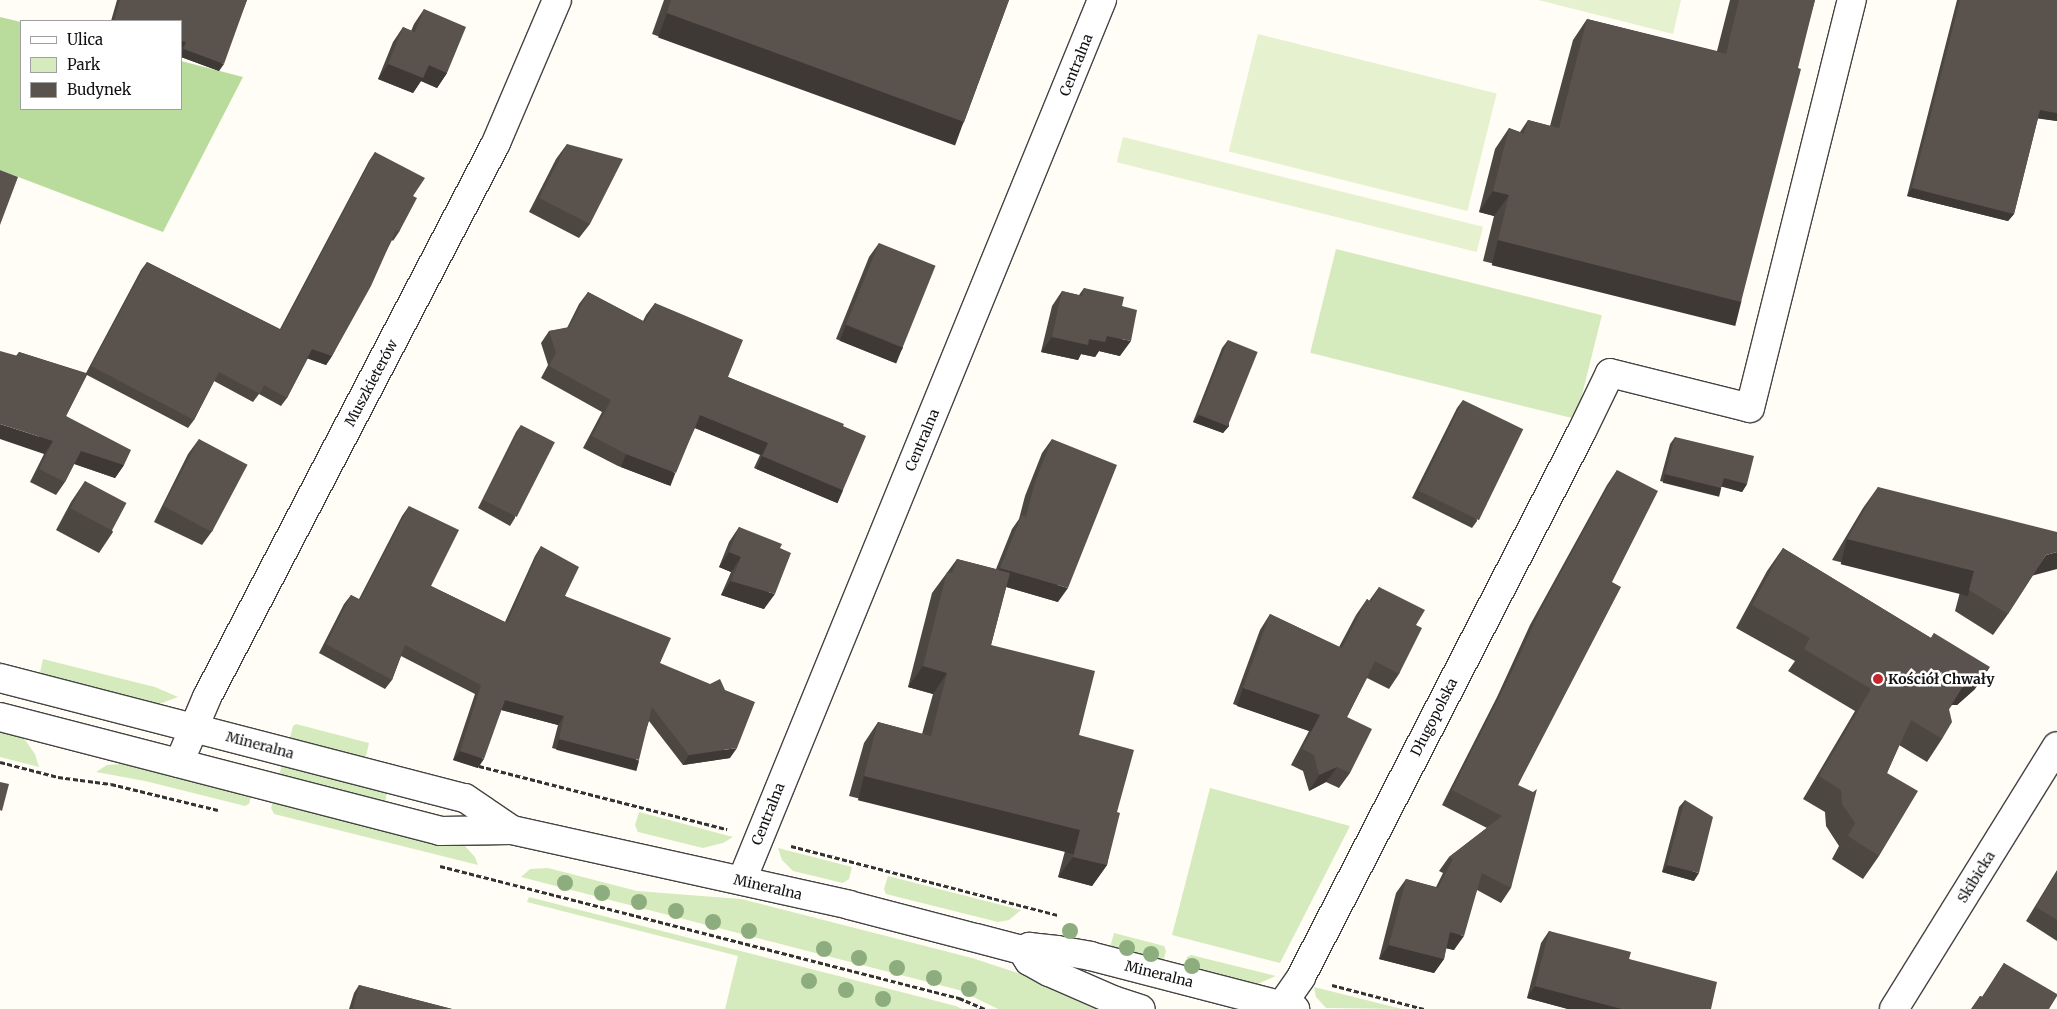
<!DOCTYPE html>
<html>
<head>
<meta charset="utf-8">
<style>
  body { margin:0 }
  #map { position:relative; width:2057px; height:1009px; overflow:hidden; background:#fffdf5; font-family:Merriweather,serif }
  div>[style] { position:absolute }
  .green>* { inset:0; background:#d5ebbd; transform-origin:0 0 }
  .forest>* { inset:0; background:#b9dc9c }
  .pitch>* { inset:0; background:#e6f2cf; transform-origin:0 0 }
  .path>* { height:3px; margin-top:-1.5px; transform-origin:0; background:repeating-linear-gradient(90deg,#333 0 5px,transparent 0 7.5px) }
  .roads { filter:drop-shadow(1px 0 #444) drop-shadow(-1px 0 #444) drop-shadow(0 1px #444) drop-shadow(0 -1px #444) }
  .minor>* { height:28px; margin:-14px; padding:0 14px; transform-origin:14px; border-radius:14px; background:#fff }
  .trees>* { width:16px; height:16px; margin:-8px; border-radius:50%; background:#8dad7f }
  .wall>* { inset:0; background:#4d4742 }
  .shaded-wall>* { inset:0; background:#3f3936; transform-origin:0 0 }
  .building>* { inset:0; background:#5a524d; transform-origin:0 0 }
  .dots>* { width:14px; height:14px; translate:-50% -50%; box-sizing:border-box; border:2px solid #fff; border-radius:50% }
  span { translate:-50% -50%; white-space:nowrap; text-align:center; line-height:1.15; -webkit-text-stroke:5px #fff; paint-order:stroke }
  .street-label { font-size:14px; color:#111 }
  .poi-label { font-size:14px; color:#111; font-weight:700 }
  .left { translate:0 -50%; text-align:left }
  .legend { position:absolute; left:20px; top:20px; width:162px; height:90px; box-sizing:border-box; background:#fff; border:1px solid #a0a0a0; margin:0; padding:6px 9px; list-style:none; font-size:15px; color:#111 }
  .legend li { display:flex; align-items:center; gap:10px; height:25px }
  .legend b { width:25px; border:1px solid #a0a0a0 }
</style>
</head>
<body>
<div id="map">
  <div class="green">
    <i style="left:1336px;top:249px;width:274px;height:107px;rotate:14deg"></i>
    <i style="clip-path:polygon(43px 659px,155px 687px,178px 697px,159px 704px,150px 705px,43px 679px,40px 673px)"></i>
    <i style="clip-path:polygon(296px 724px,369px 743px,366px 756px,360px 760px,289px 742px,293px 726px)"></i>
    <i style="clip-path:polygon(0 728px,12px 732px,25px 740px,35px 754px,39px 767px,0 757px)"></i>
    <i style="clip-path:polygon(283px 761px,387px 792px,385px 803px,278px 779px)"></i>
    <i style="clip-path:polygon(122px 764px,251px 797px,249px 804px,245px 806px,145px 781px,96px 772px,107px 765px)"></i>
    <i style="clip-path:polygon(1210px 788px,1350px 826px,1280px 963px,1172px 935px)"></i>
    <i style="clip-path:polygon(274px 798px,465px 846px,475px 857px,478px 865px,274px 814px,271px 808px)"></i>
    <i style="clip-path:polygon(639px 812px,733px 837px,723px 843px,703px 848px,638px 832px,635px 825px)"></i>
    <i style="clip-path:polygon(778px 848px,852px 867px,849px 879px,843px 883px,793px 871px,782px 860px)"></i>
    <i style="clip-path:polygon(548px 868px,637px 891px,741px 899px,972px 958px,1039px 980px,1113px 1009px,998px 1009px,959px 990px,521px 877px,530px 869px)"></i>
    <i style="clip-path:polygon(888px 876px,1021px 910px,1009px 920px,998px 922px,886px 894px,884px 889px)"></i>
    <i style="clip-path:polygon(529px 897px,956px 1006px,962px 1009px,725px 1009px,738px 956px,527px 902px)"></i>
    <i style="clip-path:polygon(1114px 933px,1164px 946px,1166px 951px,1162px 965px,1109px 951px)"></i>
    <i style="clip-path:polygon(1191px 955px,1276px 976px,1253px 986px,1184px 971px,1187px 957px)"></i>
    <i style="clip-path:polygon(1314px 987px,1402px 1009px,1326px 1008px,1316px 997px)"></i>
  </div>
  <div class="forest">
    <i style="clip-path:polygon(0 17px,21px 22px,21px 109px,181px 109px,181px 61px,243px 77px,163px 232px,0 170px)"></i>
  </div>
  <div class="pitch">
    <i style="clip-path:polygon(1538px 0,1681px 0,1673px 34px)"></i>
    <i style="left:1258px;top:34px;width:246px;height:121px;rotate:14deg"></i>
    <i style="left:1123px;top:137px;width:371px;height:26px;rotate:14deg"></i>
  </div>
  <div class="path">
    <i style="left:0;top:762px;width:60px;rotate:14.5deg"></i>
    <i style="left:58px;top:777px;width:53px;rotate:7.5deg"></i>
    <i style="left:111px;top:784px;width:110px;rotate:13.7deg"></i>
    <i style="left:479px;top:766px;width:256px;rotate:14.3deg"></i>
    <i style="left:791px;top:846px;width:276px;rotate:14.5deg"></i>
    <i style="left:440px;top:866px;width:536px;rotate:14.27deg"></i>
    <i style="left:959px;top:998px;width:28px;rotate:23deg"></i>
    <i style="left:1332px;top:985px;width:95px;rotate:14.6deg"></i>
  </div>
  <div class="roads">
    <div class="minor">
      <i style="left:0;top:678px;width:480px;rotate:14.5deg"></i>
      <i style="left:465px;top:798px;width:57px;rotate:34.2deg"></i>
      <i style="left:0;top:717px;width:455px;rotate:14.5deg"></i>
      <i style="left:440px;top:831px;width:72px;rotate:-0.8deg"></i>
      <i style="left:512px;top:830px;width:345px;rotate:12.5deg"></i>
      <i style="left:849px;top:905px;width:179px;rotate:14.6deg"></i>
      <i style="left:1022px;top:950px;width:8px;rotate:-23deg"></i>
      <i style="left:1029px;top:947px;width:28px;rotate:6deg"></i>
      <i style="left:1057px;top:950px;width:34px;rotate:10deg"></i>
      <i style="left:1090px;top:956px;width:212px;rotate:14.5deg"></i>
      <i style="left:179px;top:763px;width:72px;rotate:-67deg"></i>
      <i style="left:207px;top:697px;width:625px;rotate:-62.45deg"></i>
      <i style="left:496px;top:143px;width:155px;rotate:-66.9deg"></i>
      <i style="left:742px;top:880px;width:951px;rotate:-67.75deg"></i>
      <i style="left:1022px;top:950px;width:13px;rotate:58deg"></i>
      <i style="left:1029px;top:961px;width:23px;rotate:29deg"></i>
      <i style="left:1049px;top:972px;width:70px;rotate:23.6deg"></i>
      <i style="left:1113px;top:1000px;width:29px;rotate:18deg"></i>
      <i style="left:1279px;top:1009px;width:39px;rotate:-55deg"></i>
      <i style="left:1301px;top:977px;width:614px;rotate:-62.77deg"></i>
      <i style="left:1582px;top:431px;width:64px;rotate:-64.2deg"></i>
      <i style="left:1610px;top:373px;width:144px;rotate:14deg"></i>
      <i style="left:1750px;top:408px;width:421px;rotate:-76deg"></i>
      <i style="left:1894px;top:1009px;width:309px;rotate:-58.2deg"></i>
    </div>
  </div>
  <div class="trees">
    <i style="left:565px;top:883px"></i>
    <i style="left:602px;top:893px"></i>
    <i style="left:639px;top:902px"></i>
    <i style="left:676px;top:911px"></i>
    <i style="left:713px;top:922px"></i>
    <i style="left:749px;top:931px"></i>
    <i style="left:1070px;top:931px"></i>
    <i style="left:1127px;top:948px"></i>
    <i style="left:824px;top:949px"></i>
    <i style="left:1151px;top:954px"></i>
    <i style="left:859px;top:958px"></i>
    <i style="left:1192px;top:966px"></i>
    <i style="left:897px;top:968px"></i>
    <i style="left:934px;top:978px"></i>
    <i style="left:809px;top:981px"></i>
    <i style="left:969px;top:989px"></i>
    <i style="left:846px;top:990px"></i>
    <i style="left:883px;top:999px"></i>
  </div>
  <div class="wall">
    <i style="clip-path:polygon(117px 0,247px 0,219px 71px,181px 57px,181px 21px,111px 21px)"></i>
    <i style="clip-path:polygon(664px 0,1009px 0,964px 122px,950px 143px,652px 34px)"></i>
    <i style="clip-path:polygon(1730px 0,1815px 0,1726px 323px,1483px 261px,1494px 216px,1479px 212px,1495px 149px,1509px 128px,1520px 132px,1528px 120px,1550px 126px,1573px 40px,1587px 19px,1717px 51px)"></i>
    <i style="clip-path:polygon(1957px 0,2057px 0,2057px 121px,2038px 118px,2014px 214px,2008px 221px,1907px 196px)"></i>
    <i style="clip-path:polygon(424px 9px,447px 73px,437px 88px,421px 81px,413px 93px,378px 79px,393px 42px,403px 27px,411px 31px,414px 24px)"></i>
    <i style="clip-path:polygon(567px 144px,590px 224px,579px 238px,529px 212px,556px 159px)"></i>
    <i style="clip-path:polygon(375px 152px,413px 196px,399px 232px,393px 241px,392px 240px,332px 356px,326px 365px,308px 358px,287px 398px,281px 406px,259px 394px,253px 402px,214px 381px,194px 420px,188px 428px,87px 375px,66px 416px,124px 465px,115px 478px,74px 464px,65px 482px,56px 495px,30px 482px,44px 454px,16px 356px,19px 352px,86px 373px,141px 270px,147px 262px,280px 329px,369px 161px)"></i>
    <i style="clip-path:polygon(879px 243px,903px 348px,893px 362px,836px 339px,869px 257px)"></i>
    <i style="clip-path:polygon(1084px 288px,1122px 306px,1120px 356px,1099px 351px,1095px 357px,1081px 354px,1078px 360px,1041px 352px,1052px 306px,1062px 291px,1079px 295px)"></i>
    <i style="clip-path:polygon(588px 292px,643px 321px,646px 315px,655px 303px,728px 377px,843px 426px,843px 490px,835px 502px,754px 468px,760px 455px,695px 428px,668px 485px,618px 466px,583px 448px,602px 412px,541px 378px,548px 365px,541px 343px,549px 331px,567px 328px,579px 304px)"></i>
    <i style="clip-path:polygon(1228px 340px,1229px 426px,1223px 433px,1193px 422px,1222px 348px)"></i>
    <i style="clip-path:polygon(1463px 400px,1477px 521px,1472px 528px,1412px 498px,1457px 408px)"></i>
    <i style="clip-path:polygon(521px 425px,515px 518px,510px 526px,478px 508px,516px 432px)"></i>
    <i style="clip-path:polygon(1675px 437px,1747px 484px,1742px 492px,1722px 486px,1716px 495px,1660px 481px,1670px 444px)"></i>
    <i style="clip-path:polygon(199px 439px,213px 530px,202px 545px,154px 522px,188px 454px)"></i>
    <i style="clip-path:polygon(1052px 439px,1058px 602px,1006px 587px,991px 645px,1079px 735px,1117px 812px,1107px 865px,1092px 886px,1058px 877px,1065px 851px,849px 796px,864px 743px,878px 722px,922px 734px,933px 694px,908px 687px,932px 593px,957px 559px,996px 569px,1012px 529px,1019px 519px,1025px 496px,1042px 453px)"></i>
    <i style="clip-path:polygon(1617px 470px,1612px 582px,1518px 785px,1511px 888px,1501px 903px,1477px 890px,1454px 950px,1446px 948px,1444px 959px,1434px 973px,1379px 959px,1396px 893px,1406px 879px,1436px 887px,1443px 873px,1439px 871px,1449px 857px,1487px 828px,1442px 805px,1497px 697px,1530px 625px,1607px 485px)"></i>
    <i style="clip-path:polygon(85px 481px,113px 532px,99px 553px,56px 530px,71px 502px)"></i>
    <i style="clip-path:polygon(1878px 487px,2033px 575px,2008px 614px,1993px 635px,1955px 611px,1960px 592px,1832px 560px,1863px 508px)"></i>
    <i style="clip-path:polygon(409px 506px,431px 586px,505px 622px,535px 556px,541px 546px,565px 596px,660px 663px,730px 758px,683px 765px,649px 721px,633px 769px,552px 748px,558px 725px,501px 710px,478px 768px,453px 760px,475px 694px,401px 656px,392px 680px,385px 689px,319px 653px,344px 604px,351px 595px,359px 599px,402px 516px)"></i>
    <i style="clip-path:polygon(739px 527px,780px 548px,764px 609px,721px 595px,731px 572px,719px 567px,729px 542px)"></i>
    <i style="clip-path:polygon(1783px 548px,1931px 638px,1934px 633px,1975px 689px,1957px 705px,1952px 705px,1949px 709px,1942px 739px,1927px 762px,1899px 745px,1887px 773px,1879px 856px,1863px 879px,1832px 859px,1839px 846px,1826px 826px,1825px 812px,1803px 799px,1855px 711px,1788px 671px,1795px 661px,1736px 628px,1767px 571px)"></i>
    <i style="clip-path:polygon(1379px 587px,1416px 625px,1399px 674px,1389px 689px,1367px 678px,1347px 717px,1350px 773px,1339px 788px,1326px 782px,1309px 791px,1303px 771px,1291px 765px,1309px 731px,1233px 704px,1260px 630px,1270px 614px,1339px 647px,1356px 615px,1367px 599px,1369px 601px)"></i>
    <i style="clip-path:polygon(1685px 800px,1694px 881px,1662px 872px,1679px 807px)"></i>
    <i style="clip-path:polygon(2057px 870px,2057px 941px,2026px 921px)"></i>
    <i style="clip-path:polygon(1549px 931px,1629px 959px,1711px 1009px,1568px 1009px,1527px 998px,1541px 943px)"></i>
    <i style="clip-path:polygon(2004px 963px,2049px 1009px,1971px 1009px,1980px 996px,1982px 997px)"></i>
    <i style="clip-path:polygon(359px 985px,452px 1009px,349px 1009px,354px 993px)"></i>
  </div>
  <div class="shaded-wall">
    <i style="left:667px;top:13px;width:316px;height:26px;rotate:20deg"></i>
    <i style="clip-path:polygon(181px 41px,186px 42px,181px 49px)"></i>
    <i style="clip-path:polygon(184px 49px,224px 64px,219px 71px,181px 57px,181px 52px)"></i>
    <i style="clip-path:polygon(388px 64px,429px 65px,447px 73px,437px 88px,421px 81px,413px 93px,378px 79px)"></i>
    <i style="clip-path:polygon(2040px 110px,2057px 113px,2057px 121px,2034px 118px)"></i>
    <i style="clip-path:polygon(1912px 188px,2014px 214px,2008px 221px,1907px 196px)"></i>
    <i style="clip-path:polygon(1493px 191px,1509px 195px,1494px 216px,1479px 212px)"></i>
    <i style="left:1498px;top:240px;width:251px;height:26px;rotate:14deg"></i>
    <i style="left:846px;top:325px;width:61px;height:17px;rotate:22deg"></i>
    <i style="clip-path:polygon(1107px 336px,1131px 341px,1120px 356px,1099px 351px,1095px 357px,1081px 354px,1078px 360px,1041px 352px,1052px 337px,1089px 339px)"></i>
    <i style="clip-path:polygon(312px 349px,332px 356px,326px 365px,306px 358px)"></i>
    <i style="left:700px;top:415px;width:74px;height:14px;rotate:22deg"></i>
    <i style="clip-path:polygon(1199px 415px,1229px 426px,1223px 433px,1193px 422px)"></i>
    <i style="clip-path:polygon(0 424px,53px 441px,44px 454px,0 439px)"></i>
    <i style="clip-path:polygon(81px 451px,124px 465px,115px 478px,72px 463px)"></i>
    <i style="left:626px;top:454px;width:53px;height:14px;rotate:21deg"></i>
    <i style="left:762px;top:456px;width:88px;height:14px;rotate:23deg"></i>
    <i style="left:1665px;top:474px;width:58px;height:9px;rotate:14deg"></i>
    <i style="clip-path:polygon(1724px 478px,1747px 484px,1742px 492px,1719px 486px)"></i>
    <i style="left:1847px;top:539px;width:131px;height:26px;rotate:14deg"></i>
    <i style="clip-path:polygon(729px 552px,741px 557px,731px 572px,719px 567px)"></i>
    <i style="clip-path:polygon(2057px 552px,2057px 569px,2031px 576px,2046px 555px)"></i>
    <i style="clip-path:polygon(1000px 568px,1068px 588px,1058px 602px,990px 582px)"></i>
    <i style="clip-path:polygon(731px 581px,775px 594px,764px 609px,721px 595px)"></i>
    <i style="clip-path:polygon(923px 666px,947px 673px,933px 694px,908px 687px)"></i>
    <i style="clip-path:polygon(1990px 667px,1975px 689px,1957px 705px,1949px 705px,1965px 683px)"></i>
    <i style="left:1243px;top:688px;width:82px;height:19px;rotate:19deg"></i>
    <i style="clip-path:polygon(505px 700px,564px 716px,558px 725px,498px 709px)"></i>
    <i style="left:559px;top:739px;width:83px;height:11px;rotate:15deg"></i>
    <i style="clip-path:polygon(737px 748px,730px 758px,683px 765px,689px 755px)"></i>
    <i style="clip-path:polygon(460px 751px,484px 759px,478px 768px,453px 760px)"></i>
    <i style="clip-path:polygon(1337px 767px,1326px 782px,1309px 791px,1319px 775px)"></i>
    <i style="left:864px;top:776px;width:223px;height:25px;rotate:14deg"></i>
    <i style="clip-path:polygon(1073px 857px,1107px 865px,1092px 886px,1058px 877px)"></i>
    <i style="clip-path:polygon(1667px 865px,1699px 873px,1694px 881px,1662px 872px)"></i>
    <i style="clip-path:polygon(1450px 932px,1464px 936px,1454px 950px,1440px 947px)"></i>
    <i style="clip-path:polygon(1389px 945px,1444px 959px,1434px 973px,1379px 959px)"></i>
    <i style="clip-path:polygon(1535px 986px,1622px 1009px,1568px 1009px,1527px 998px)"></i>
  </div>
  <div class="building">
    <i style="clip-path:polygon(120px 0,247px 0,224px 64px,184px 49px,186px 42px,181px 41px,181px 21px,114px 21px)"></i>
    <i style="clip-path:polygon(671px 0,1009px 0,964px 122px,667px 13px)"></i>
    <i style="clip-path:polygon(1739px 0,1815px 0,1798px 68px,1801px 69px,1741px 302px,1498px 240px,1509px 195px,1493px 191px,1509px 128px,1524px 134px,1528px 120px,1559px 128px,1587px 19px,1726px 54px)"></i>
    <i style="clip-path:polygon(1960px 0,2057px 0,2057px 113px,2040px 110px,2014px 214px,1912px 188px)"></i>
    <i style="clip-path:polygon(424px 9px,466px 27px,447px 73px,429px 65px,423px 78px,388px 64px,403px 27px,415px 32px)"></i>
    <i style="clip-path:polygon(567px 144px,623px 159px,590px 224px,539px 198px)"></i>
    <i style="clip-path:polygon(375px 152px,425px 178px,413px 196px,417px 198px,399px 232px,396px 230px,371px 286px,332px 356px,312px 349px,287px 398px,264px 385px,260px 394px,219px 372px,194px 420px,91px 366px,147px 262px,281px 330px)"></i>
    <i style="clip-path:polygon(0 170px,18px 177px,0 225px)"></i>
    <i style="left:879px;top:243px;width:61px;height:88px;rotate:22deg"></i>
    <i style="clip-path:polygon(1084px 288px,1124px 297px,1122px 306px,1137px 310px,1131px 341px,1107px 336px,1105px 342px,1089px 339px,1088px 345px,1052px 337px,1062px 291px,1082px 296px)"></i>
    <i style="clip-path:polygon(588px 292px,645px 322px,655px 303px,743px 340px,728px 377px,844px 424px,843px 426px,866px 436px,843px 490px,762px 456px,768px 443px,700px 415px,676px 473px,626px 454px,592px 436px,611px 400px,549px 366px,556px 353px,549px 331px,569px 327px)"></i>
    <i style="left:1228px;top:340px;width:32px;height:80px;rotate:22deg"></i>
    <i style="clip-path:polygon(0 351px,18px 356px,19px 352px,87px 374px,66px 416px,131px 450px,124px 465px,81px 451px,65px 482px,39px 469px,53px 441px,0 424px)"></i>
    <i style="left:1463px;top:400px;width:67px;height:101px;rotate:26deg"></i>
    <i style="left:521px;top:425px;width:38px;height:84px;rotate:27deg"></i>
    <i style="clip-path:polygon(1675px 437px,1754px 456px,1747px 484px,1724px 478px,1721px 488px,1665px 474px)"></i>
    <i style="left:199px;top:439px;width:55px;height:76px;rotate:28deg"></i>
    <i style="clip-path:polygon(1052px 439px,1117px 465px,1068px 588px,1000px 568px,1022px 515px,1026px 517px,1035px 482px)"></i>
    <i style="clip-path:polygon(1617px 470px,1658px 491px,1612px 582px,1621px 587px,1518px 785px,1533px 792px,1537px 789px,1511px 888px,1482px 873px,1464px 936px,1450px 932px,1444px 959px,1389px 945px,1406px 879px,1438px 888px,1453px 859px,1449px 857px,1502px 816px,1452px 790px,1507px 682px,1540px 611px)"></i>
    <i style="left:85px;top:481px;width:47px;height:31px;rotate:28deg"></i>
    <i style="clip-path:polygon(1878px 487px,2057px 532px,2057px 552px,2046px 555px,2008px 614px,1969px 590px,1974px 571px,1847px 539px)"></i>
    <i style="clip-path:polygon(409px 506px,459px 530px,431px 586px,507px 623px,541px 546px,579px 567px,565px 596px,671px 638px,660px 663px,710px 684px,720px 679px,725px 690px,755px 702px,737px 748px,689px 755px,652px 707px,639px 760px,559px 739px,564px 716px,505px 700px,484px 759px,460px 751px,481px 685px,405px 645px,392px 680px,326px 644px,351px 595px,360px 600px)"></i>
    <i style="clip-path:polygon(739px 527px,782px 544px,780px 548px,791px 553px,775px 594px,731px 581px,741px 557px,729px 552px)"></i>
    <i style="clip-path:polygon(1783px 548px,1931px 638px,1934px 633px,1990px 667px,1973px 682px,1965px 683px,1949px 709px,1952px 722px,1942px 739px,1911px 720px,1887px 773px,1918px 791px,1879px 856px,1848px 836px,1855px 823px,1842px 804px,1841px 790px,1819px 776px,1871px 689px,1804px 649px,1810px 638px,1752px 605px)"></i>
    <i style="clip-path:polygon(957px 559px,1010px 573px,991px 645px,1095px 671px,1079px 735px,1134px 750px,1117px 812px,1120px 813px,1107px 865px,1073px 857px,1080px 830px,864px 776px,878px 722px,931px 736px,947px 673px,923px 666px,947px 572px,952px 573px)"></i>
    <i style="clip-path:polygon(1379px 587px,1425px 610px,1416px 625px,1422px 628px,1399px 674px,1375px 661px,1347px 717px,1372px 729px,1350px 773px,1337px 767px,1319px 775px,1314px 755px,1302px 749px,1320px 715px,1243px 688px,1270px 614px,1342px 648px,1367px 599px,1371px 602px)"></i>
    <i style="clip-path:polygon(0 782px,9px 784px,2px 811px,0 810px)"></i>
    <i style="clip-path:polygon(1685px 800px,1713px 817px,1699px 873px,1667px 865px)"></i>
    <i style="clip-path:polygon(2057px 872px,2057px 920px,2036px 907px)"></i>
    <i style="clip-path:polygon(1549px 931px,1631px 952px,1629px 959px,1717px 982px,1711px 1009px,1622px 1009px,1535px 986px)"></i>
    <i style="clip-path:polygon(2004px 963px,2057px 994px,2057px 996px,2049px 1009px,1972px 1009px,1980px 996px,1983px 997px)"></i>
    <i style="clip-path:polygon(359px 985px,452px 1009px,353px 1009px)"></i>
  </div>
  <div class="dots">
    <i style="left:1878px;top:679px;background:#c4262e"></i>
  </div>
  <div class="street-label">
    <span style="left:1076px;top:65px;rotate:-68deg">Centralna</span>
    <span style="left:371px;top:383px;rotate:-62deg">Muszkieterów</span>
    <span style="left:922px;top:440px;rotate:-67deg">Centralna</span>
    <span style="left:1434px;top:717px;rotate:-63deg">Długopolska</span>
    <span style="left:260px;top:745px;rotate:15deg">Mineralna</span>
    <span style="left:768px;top:814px;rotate:-68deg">Centralna</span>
    <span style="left:1976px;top:877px;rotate:-58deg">Skibicka</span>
    <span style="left:768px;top:887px;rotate:13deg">Mineralna</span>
    <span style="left:1159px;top:974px;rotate:14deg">Mineralna</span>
  </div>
  <div class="poi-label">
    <span class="left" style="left:1888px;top:679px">Kościół Chwały</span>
  </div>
  <ul class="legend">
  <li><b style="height:6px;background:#fff"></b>Ulica</li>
  <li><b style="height:14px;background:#d5ebbd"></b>Park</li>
  <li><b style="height:14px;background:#5a524d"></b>Budynek</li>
  </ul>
</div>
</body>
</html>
